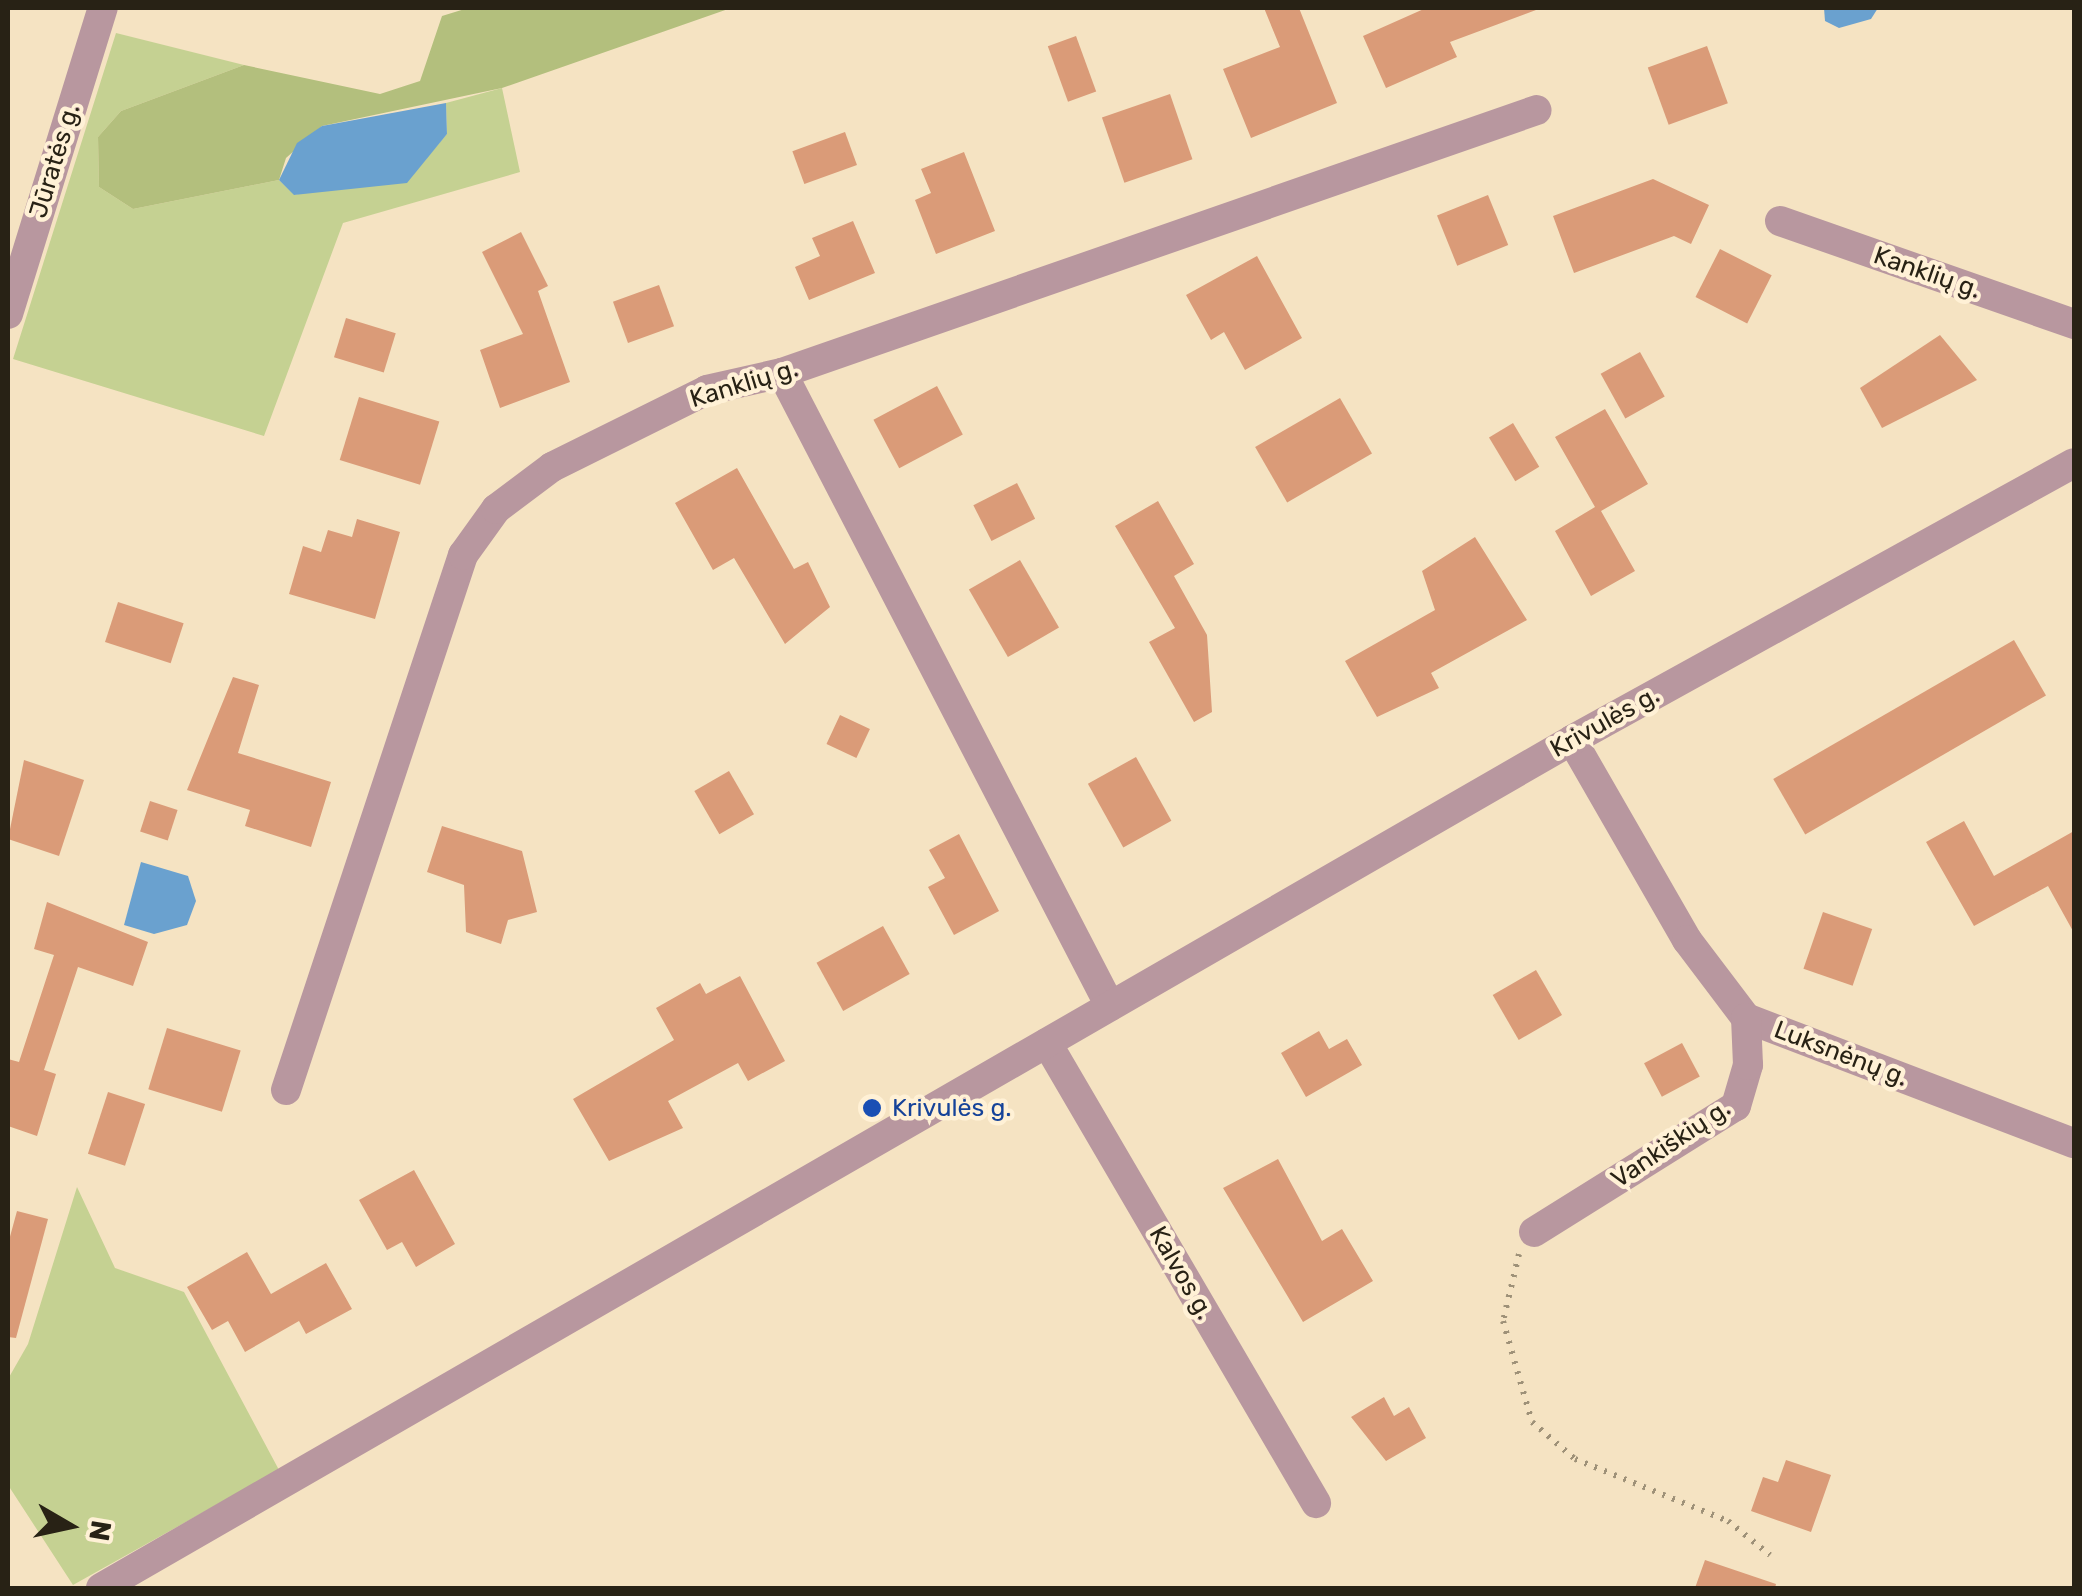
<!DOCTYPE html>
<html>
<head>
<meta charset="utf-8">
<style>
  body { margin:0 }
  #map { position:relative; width:2082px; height:1596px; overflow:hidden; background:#f5e3c2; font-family:Rubik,sans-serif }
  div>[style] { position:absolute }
  .green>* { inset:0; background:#c5d192 }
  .forest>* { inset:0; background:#b3bf7d }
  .water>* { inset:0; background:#6aa1cf }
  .building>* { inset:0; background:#da9b78; transform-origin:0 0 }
  .path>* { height:6px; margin-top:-3px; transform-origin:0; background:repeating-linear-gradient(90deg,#9e9178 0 2.5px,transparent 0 10.5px) }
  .minor>* { height:30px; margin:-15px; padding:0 15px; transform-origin:15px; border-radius:15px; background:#b8979f }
  .dots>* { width:28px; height:28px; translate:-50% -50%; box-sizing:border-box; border:5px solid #fff1d6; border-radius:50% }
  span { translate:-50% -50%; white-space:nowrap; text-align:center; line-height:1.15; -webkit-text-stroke:9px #fff1d6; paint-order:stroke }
  .street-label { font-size:25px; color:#282215 }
  .transit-label { font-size:25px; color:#164399 }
  .left { translate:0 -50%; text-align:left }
  .frame { position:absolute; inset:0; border:10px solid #282215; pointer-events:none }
  .north { position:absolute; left:20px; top:1476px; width:100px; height:100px; -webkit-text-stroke:8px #fff1d6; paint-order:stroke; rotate:99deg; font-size:28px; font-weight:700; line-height:40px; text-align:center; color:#282215 }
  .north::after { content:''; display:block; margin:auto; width:35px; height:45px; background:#282215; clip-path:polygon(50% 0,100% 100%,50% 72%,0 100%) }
</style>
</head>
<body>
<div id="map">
  <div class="green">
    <i style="clip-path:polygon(116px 33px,244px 65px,121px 111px,98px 137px,99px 187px,133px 209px,279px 180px,295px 195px,429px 155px,447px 134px,446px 103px,502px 88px,520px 172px,343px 223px,264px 436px,13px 359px)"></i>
    <i style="clip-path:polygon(77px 1187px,115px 1268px,184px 1292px,279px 1470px,73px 1585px,8px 1485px,8px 1379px,28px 1344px)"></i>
  </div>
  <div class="forest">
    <i style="clip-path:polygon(468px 8px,731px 8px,502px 88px,322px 126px,286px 158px,279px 180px,133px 209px,99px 187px,98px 137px,121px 111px,244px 65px,380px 94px,420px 81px,442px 16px)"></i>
  </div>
  <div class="water">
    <i style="clip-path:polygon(1824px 8px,1878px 8px,1871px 19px,1839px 28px,1825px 21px)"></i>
    <i style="clip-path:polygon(446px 103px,447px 134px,407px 183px,294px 195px,279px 180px,297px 143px,322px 126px)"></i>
    <i style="clip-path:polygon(141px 862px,188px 876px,196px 901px,187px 925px,154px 934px,124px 925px)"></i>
  </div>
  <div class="building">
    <i style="clip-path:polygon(1264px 8px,1299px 8px,1337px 103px,1251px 138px,1223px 69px,1280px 47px)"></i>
    <i style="clip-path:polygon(1426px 8px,1536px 8px,1536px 10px,1450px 42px,1457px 57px,1386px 88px,1363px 36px)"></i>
    <i style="left:1076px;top:36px;width:59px;height:30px;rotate:70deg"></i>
    <i style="left:1707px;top:46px;width:61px;height:63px;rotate:70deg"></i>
    <i style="left:1170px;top:94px;width:69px;height:72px;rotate:71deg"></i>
    <i style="left:845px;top:132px;width:35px;height:56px;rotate:70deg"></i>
    <i style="clip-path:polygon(964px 152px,995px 231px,936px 254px,915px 200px,931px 193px,921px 169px)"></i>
    <i style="clip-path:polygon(1653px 179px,1709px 205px,1691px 244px,1674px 236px,1574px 273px,1553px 216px)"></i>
    <i style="left:1488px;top:195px;width:54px;height:55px;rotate:68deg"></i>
    <i style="clip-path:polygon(853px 221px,875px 273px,809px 300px,795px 267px,820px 256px,812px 238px)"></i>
    <i style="clip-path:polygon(521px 232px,548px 286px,538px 291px,570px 382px,500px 408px,480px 350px,523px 334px,482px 252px)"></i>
    <i style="left:1720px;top:249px;width:58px;height:54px;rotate:27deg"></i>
    <i style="clip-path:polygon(1257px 256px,1302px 338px,1245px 370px,1224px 332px,1211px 340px,1186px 295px)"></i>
    <i style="left:659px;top:285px;width:44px;height:49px;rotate:70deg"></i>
    <i style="left:346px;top:318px;width:52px;height:41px;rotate:17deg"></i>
    <i style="clip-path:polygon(1940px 335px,1977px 380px,1882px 428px,1860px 388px)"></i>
    <i style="left:1640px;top:352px;width:51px;height:45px;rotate:61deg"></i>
    <i style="left:937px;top:386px;width:55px;height:72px;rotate:62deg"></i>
    <i style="left:359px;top:397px;width:84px;height:66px;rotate:17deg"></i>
    <i style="left:1340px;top:398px;width:64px;height:98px;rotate:60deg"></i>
    <i style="clip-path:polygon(1605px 409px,1648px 484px,1601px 511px,1635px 571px,1591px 596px,1555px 531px,1595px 507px,1555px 437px)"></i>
    <i style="left:1513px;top:423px;width:51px;height:28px;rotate:59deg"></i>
    <i style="clip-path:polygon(737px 468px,794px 569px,808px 562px,830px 607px,785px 644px,734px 558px,713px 570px,675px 503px)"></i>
    <i style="left:1017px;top:483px;width:40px;height:49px;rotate:63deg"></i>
    <i style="clip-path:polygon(1158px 501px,1194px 564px,1174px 576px,1207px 635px,1212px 712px,1194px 722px,1149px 642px,1175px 628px,1115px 526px)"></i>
    <i style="clip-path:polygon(357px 519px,400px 532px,375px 619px,289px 594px,303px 546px,321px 552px,328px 530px,352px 537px)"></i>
    <i style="clip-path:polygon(1475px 537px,1527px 620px,1431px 673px,1439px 688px,1377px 717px,1345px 661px,1435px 610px,1422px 571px)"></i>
    <i style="left:1020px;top:560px;width:78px;height:59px;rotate:60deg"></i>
    <i style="left:118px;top:602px;width:69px;height:42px;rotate:18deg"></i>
    <i style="left:2014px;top:640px;width:64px;height:278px;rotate:60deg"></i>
    <i style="clip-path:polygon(233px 677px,259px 685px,238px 753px,331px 782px,311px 847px,245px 826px,250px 810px,187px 790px)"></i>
    <i style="left:840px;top:715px;width:33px;height:32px;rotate:25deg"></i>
    <i style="left:1136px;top:757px;width:73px;height:55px;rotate:61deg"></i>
    <i style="clip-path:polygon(24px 760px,84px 780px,59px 856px,8px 839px)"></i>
    <i style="left:729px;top:771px;width:50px;height:40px;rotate:60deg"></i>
    <i style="left:150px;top:801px;width:29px;height:32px;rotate:18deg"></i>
    <i style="clip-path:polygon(1964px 821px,1994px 876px,2074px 831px,2074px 933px,2048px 886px,1974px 926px,1926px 842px)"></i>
    <i style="clip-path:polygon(442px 826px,522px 851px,537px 912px,508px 920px,501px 944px,466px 932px,464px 885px,427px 872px)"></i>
    <i style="clip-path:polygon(959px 834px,999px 911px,954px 935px,928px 887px,945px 878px,929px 850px)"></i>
    <i style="clip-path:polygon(47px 902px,148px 942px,133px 986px,78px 967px,44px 1070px,56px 1074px,37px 1136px,8px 1126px,8px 1059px,19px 1062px,54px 955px,34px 949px)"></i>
    <i style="left:1823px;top:912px;width:52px;height:60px;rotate:19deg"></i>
    <i style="left:883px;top:926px;width:55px;height:76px;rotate:61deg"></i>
    <i style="left:1536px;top:970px;width:52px;height:50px;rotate:60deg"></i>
    <i style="clip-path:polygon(740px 976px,785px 1061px,748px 1081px,738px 1063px,668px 1101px,683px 1128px,609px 1161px,573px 1099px,674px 1040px,656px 1008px,700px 983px,706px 994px)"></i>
    <i style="left:167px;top:1028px;width:77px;height:64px;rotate:17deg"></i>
    <i style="clip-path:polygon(1319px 1031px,1329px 1049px,1347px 1039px,1362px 1065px,1306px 1097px,1281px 1053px)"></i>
    <i style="left:1682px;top:1043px;width:38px;height:43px;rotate:62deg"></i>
    <i style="left:108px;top:1092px;width:39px;height:65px;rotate:18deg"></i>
    <i style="clip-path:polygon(1278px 1159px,1322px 1241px,1342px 1229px,1373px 1281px,1303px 1322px,1223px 1188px)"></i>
    <i style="clip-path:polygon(414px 1170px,455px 1244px,416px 1267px,402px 1242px,387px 1250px,359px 1200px)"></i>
    <i style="clip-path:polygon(17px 1211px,48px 1219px,16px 1338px,8px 1337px,8px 1244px)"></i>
    <i style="clip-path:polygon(247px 1252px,271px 1294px,326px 1263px,352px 1309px,306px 1334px,299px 1321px,245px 1352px,228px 1321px,212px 1330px,187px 1287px)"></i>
    <i style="clip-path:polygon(1384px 1397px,1394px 1416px,1409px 1407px,1426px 1438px,1386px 1461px,1351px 1417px)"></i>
    <i style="clip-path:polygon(1786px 1460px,1831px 1475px,1811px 1532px,1751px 1511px,1763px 1477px,1778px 1482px)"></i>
    <i style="clip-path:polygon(1705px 1560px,1776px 1584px,1775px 1588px,1695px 1588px)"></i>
  </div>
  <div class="path">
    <i style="left:1519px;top:1254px;width:69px;rotate:103.4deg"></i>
    <i style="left:1503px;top:1321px;width:105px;rotate:74deg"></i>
    <i style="left:1532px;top:1422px;width:57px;rotate:40.7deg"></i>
    <i style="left:1575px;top:1459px;width:165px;rotate:22.1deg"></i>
    <i style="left:1728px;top:1521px;width:54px;rotate:39deg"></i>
  </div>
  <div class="minor">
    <i style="left:1780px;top:221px;width:312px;rotate:19.3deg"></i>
    <i style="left:8px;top:314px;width:320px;rotate:-72.8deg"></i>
    <i style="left:782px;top:373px;width:713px;rotate:62.61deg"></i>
    <i style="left:1572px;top:740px;width:231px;rotate:60.1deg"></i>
    <i style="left:1687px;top:940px;width:98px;rotate:52.9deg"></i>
    <i style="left:1746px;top:1018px;width:351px;rotate:20.9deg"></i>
    <i style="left:1047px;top:1043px;width:533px;rotate:59.68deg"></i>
    <i style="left:286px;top:1090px;width:564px;rotate:-71.69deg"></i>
    <i style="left:463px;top:555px;width:57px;rotate:-54.3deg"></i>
    <i style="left:496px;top:509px;width:70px;rotate:-36.9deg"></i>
    <i style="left:552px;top:467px;width:173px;rotate:-26.4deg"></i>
    <i style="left:707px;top:390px;width:77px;rotate:-12.8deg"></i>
    <i style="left:782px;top:373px;width:799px;rotate:-19.21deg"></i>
    <i style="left:1534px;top:1232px;width:238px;rotate:-32deg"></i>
    <i style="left:1736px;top:1106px;width:43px;rotate:-73.7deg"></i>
    <i style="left:1748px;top:1065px;width:47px;rotate:-92.4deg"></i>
    <i style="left:101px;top:1588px;width:1698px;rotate:-29.96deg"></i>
    <i style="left:1572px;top:740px;width:573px;rotate:-28.89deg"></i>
  </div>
  <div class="dots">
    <i style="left:872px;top:1108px;background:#1a4fb4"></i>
  </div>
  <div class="street-label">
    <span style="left:55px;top:161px;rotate:-73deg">Jūratės g.</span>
    <span style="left:1927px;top:273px;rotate:19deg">Kanklių g.</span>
    <span style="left:744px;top:384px;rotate:-17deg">Kanklių g.</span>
    <span style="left:1605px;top:722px;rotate:-29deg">Krivulės g.</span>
    <span style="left:1841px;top:1054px;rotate:21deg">Luksnėnų g.</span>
    <span style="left:1671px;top:1144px;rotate:-34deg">Vankiškių g.</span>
    <span style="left:1181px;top:1273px;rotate:60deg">Kalvos g.</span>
  </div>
  <div class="transit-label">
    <span class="left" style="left:892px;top:1108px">Krivulės g.</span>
  </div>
  <div class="frame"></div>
  <div class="north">N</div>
</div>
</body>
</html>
